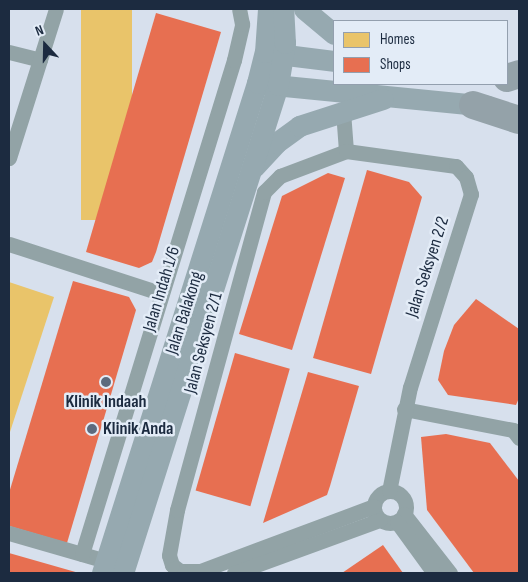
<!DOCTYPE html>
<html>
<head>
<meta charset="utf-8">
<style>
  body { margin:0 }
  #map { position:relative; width:528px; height:582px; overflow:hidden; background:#d7e0ed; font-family:"Sofia Sans Condensed",sans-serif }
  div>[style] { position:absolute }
  .homes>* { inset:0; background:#e9c46a; transform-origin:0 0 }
  .shops>* { inset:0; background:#e76f51; transform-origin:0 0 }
  .street>* { height:15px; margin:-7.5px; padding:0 7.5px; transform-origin:7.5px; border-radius:7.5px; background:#92a3a6 }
  .street>.ring { margin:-7.5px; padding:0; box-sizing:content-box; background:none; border:15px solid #92a3a6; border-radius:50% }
  .secondary>* { height:21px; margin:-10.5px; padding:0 10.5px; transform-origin:10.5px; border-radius:10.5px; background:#96a9b0 }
  .highway>* { height:28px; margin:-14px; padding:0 14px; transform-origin:14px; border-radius:14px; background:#94a2a9 }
  .dots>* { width:14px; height:14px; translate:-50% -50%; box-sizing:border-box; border:2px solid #e3ecf7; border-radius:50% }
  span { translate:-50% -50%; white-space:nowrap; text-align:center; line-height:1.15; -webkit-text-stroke:5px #e3ecf7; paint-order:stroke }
  .street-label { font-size:18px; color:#1c2b40 }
  .poi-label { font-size:18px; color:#1c2b40; font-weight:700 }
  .left { translate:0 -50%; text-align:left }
  .frame { position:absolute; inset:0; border:10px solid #1c2b40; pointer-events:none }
  .legend { position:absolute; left:333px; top:20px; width:175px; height:65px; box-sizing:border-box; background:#e3ecf7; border:1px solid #939fae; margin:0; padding:6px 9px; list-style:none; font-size:15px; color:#1c2b40 }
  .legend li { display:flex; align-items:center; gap:10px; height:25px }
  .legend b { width:25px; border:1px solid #939fae }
  .north { position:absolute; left:20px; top:20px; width:50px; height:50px; -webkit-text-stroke:4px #e3ecf7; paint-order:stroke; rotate:339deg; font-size:14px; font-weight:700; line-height:20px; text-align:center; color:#1c2b40 }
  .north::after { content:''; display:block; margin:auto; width:18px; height:22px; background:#1c2b40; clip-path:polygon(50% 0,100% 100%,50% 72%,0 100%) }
</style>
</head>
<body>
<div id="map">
  <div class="homes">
    <i style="left:81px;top:9px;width:51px;height:211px"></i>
    <i style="clip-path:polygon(9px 282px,54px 297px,9px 435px)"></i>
  </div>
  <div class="shops">
    <i style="clip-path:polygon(156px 13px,221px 32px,156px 252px,152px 262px,139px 268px,86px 252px)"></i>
    <i style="clip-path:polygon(367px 170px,409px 182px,422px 197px,371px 374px,313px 358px)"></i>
    <i style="clip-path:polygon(328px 173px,345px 178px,292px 350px,239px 334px,282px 196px)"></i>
    <i style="clip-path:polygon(73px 281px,129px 297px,136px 310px,67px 543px,9px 526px,9px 493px)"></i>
    <i style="clip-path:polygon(476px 299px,519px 329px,519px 398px,516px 405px,448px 395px,438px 380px,444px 351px,454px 325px)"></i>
    <i style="left:235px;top:353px;width:57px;height:143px;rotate:16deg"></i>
    <i style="clip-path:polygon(308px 372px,359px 386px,330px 486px,327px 495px,263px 523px)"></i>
    <i style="clip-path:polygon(446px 434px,490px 443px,519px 481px,519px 573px,474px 573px,427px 510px,421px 437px)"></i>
    <i style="clip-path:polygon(383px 545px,403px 573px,342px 573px)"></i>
    <i style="clip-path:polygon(9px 553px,79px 573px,9px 573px)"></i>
  </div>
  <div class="street">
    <i style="left:9px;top:52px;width:32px;rotate:14deg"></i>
    <i style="left:343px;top:111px;width:40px;rotate:85.7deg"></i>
    <i style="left:9px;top:158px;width:156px;rotate:-72.5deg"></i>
    <i style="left:9px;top:244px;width:159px;rotate:18deg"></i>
    <i style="left:404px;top:409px;width:111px;rotate:10.9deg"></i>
    <i style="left:513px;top:430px;width:10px;rotate:53deg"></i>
    <i class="ring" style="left:374px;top:491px;width:17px;height:17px"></i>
    <i style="left:404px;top:514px;width:75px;rotate:52.1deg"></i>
    <i style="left:397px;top:522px;width:63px;rotate:54deg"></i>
    <i style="left:9px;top:533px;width:101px;rotate:16.1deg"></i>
    <i style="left:82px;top:554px;width:517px;rotate:-72.9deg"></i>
    <i style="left:234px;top:60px;width:37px;rotate:-77deg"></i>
    <i style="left:242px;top:24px;width:15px;rotate:-101deg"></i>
    <i style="left:201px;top:571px;width:21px;rotate:180deg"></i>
    <i style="left:180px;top:571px;width:10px;rotate:-143deg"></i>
    <i style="left:172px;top:565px;width:10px;rotate:-107deg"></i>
    <i style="left:169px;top:555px;width:46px;rotate:-79.9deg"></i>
    <i style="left:177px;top:510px;width:330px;rotate:-74.7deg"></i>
    <i style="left:264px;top:192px;width:23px;rotate:-45deg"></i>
    <i style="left:280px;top:176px;width:71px;rotate:-20.7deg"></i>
    <i style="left:346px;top:151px;width:111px;rotate:7.8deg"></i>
    <i style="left:456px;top:166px;width:15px;rotate:48deg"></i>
    <i style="left:466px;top:177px;width:18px;rotate:74deg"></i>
    <i style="left:471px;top:194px;width:202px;rotate:107.5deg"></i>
    <i style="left:410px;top:387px;width:106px;rotate:101.4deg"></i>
    <i style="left:195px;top:573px;width:191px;rotate:-20.5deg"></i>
    <i style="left:234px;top:573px;width:155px;rotate:-20deg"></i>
  </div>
  <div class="secondary">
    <i style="left:304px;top:9px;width:39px;rotate:40deg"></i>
    <i style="left:270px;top:53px;width:64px;rotate:7.1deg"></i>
    <i style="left:264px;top:84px;width:225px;rotate:5.6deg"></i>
    <i style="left:254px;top:167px;width:33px;rotate:-47deg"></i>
    <i style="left:276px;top:143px;width:29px;rotate:-36deg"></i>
    <i style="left:299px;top:126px;width:88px;rotate:-17.8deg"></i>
    <i style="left:102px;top:573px;width:514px;rotate:-72.45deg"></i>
    <i style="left:257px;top:83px;width:32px;rotate:-76deg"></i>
    <i style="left:265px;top:52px;width:43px;rotate:-86deg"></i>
    <i style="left:123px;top:573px;width:512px;rotate:-72.38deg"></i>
    <i style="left:278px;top:85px;width:43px;rotate:-80.5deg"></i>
    <i style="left:285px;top:43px;width:34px;rotate:-93deg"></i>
  </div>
  <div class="highway">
    <i style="left:507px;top:78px;width:13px;rotate:-18deg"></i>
    <i style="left:473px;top:105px;width:48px;rotate:18.1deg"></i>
  </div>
  <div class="dots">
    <i style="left:106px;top:382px;background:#5d6a7d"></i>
    <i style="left:92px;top:429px;background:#5d6a7d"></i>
  </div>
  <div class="street-label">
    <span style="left:428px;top:267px;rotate:-72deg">Jalan Seksyen 2/2</span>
    <span style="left:162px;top:289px;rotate:-73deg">Jalan Indah 1/6</span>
    <span style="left:185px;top:313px;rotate:-72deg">Jalan Balakong</span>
    <span style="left:204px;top:343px;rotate:-75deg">Jalan Seksyen 2/1</span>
  </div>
  <div class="poi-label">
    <span style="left:106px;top:402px">Klinik Indaah</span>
    <span class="left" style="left:103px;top:429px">Klinik Anda</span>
  </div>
  <div class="frame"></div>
  <ul class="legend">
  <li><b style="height:14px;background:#e9c46a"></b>Homes</li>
  <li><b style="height:14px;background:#e76f51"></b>Shops</li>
  </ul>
  <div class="north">N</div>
</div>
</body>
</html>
